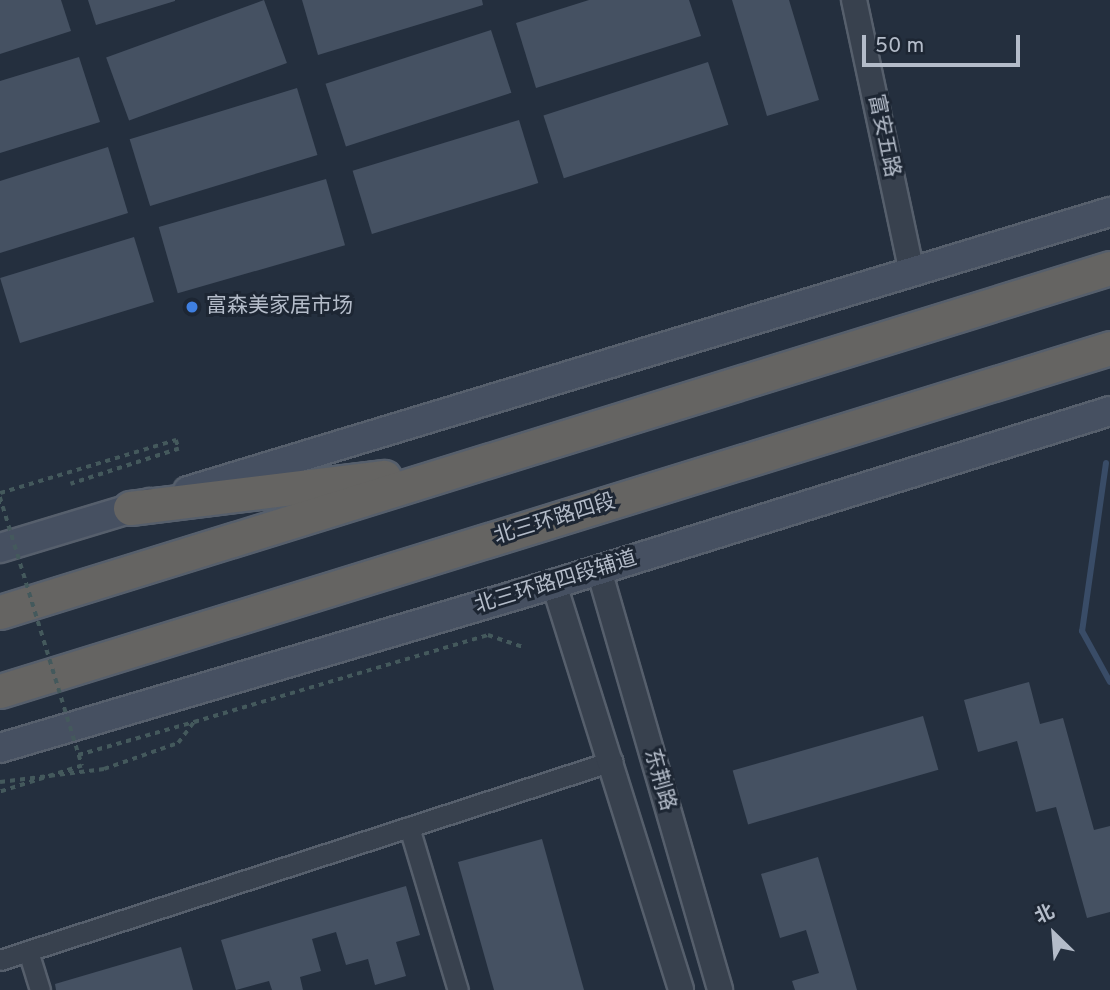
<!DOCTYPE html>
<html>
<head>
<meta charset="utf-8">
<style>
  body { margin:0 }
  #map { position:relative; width:1110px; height:990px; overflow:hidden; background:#242f3e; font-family:Overpass,"Noto Sans SC",sans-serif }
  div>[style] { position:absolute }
  .stream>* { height:6px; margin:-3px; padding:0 3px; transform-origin:3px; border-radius:3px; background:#394c67 }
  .building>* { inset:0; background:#455162; transform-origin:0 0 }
  .path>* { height:3.5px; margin-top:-1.75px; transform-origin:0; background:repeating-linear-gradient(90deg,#44595c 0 5px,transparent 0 10px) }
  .roads { filter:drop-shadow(2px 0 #565f6c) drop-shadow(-2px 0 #565f6c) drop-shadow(0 2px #565f6c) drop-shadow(0 -2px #565f6c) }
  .minor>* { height:19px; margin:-9.5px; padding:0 9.5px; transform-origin:9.5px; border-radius:9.5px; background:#38414e }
  .tertiary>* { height:24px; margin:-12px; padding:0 12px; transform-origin:12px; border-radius:12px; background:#38414e }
  .secondary>* { height:28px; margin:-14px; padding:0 14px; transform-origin:14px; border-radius:14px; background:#465061 }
  .trunk>* { height:33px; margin:-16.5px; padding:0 16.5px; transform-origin:16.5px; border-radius:16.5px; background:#656462 }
  .path-bridge>* { height:3.5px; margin-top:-1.75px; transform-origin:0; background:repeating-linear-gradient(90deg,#44595c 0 5px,transparent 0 10px) }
  .dots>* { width:19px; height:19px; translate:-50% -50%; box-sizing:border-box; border:4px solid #1d2633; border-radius:50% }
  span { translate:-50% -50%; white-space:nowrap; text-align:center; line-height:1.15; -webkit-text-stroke:6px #1d2633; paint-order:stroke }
  .street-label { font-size:21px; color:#b4bcc9 }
  .poi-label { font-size:21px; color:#b4bcc9 }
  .left { translate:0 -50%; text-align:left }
  .north { position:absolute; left:1019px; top:899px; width:70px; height:70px; -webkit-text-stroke:5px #1d2633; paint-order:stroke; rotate:335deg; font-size:19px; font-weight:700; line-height:28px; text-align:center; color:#b4bcc9 }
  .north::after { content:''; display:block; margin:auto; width:24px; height:32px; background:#b4bcc9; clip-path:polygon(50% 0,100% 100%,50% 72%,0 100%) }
  .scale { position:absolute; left:862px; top:35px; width:158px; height:32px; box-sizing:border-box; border:4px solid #b4bcc9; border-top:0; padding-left:9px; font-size:21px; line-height:24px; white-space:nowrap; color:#b4bcc9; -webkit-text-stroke:5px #1d2633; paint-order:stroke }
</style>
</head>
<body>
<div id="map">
  <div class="stream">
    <i style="left:1106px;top:463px;width:170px;rotate:98.1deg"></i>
    <i style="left:1082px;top:631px;width:58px;rotate:61.2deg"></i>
  </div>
  <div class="building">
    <i style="clip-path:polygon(0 0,61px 0,71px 31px,0 54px)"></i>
    <i style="clip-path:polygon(88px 0,175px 0,175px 1px,96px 25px)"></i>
    <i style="left:264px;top:0;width:67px;height:168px;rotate:70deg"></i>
    <i style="clip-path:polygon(302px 0,482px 0,483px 5px,318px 55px)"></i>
    <i style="clip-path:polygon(589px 0,689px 0,701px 36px,536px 88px,516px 23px)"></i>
    <i style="clip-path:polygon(732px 0,789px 0,819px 100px,767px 116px)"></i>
    <i style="left:491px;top:30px;width:66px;height:174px;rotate:72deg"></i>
    <i style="clip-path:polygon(79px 57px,100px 122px,0 153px,0 81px)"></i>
    <i style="left:708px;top:62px;width:66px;height:173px;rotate:72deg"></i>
    <i style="left:297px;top:88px;width:70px;height:175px;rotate:73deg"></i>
    <i style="left:519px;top:120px;width:66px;height:174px;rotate:73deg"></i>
    <i style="clip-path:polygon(108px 147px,128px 213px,0 253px,0 181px)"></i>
    <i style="left:326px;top:179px;width:69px;height:174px;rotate:74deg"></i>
    <i style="left:134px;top:237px;width:68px;height:140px;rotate:73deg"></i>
    <i style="clip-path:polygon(1029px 682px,1040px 724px,1063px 718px,1094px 830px,1110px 826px,1110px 912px,1087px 918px,1056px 807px,1036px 812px,1017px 741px,978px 752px,964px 700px)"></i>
    <i style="left:923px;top:716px;width:56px;height:198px;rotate:74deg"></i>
    <i style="clip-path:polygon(542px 839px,584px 990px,494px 990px,458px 862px)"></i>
    <i style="clip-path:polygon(818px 857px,857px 990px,795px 990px,792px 981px,819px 973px,806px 930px,780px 938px,761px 874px)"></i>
    <i style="clip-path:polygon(406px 886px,420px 935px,396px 942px,406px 976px,375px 985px,368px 959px,346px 965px,336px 932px,312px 939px,321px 971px,300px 977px,303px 990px,272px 990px,269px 981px,236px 990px,221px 940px)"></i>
    <i style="clip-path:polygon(181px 947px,193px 990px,56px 990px,55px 984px)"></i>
  </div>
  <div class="path">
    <i style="left:0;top:493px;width:184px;rotate:-16.8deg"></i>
    <i style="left:176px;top:440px;width:9px;rotate:72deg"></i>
    <i style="left:179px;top:449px;width:114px;rotate:162deg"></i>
    <i style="left:0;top:502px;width:1px"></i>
    <i style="left:78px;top:755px;width:121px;rotate:-15.9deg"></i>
    <i style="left:0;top:782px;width:105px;rotate:-7.1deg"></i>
    <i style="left:104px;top:769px;width:78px;rotate:-19.4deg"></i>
    <i style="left:178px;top:743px;width:26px;rotate:-53deg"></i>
    <i style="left:194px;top:722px;width:307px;rotate:-16.5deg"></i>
    <i style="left:488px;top:635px;width:39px;rotate:19deg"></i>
  </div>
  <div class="roads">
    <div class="minor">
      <i style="left:409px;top:827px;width:170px;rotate:73.3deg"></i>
      <i style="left:28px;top:951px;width:41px;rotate:72.9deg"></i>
      <i style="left:0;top:960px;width:644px;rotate:-18.01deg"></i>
    </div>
    <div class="tertiary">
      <i style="left:854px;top:0;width:278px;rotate:78deg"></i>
      <i style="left:599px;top:570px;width:437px;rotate:73.9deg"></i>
      <i style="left:554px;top:584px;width:425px;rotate:72.6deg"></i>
    </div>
    <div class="secondary">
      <i style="left:188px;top:491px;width:963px;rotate:-16.84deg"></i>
      <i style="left:0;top:548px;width:156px;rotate:-16.8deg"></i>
      <i style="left:0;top:748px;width:578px;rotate:-16.49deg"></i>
      <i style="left:554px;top:584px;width:582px;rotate:-17.28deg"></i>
    </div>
    <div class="trunk">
      <i style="left:130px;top:508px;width:256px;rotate:-7deg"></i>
      <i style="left:0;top:612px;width:1162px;rotate:-17.22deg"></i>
      <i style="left:0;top:691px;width:1162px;rotate:-17.17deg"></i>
    </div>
  </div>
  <div class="path-bridge">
    <i style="left:0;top:497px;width:281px;rotate:73deg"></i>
    <i style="left:82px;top:766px;width:86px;rotate:162.4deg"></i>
  </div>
  <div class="dots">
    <i style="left:192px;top:307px;background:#3f7fe0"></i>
  </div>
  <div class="street-label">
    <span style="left:883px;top:136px;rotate:78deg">富安五路</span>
    <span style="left:555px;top:520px;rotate:-17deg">北三环路四段</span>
    <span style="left:556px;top:583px;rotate:-17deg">北三环路四段辅道</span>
    <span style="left:659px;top:780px;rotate:74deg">东荆路</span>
  </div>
  <div class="poi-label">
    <span class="left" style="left:206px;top:307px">富森美家居市场</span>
  </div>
  <div class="north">北</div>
  <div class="scale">50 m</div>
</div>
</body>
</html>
